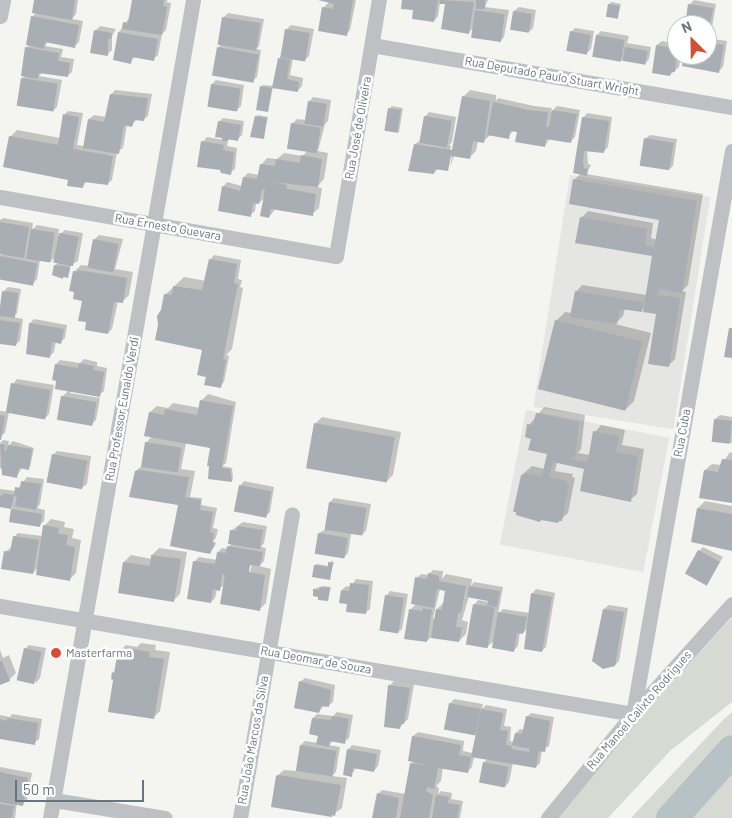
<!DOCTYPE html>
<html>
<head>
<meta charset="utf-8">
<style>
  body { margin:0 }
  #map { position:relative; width:732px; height:818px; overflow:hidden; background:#f4f4f1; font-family:Barlow,sans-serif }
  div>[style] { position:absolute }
  .built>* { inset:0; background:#e5e5e4; transform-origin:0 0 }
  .green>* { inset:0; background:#d6dad2 }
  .shadow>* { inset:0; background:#0003; transform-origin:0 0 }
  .river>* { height:31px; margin:-15.5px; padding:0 15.5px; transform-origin:15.5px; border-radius:15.5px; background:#b6c2c5 }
  .building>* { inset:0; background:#a8aeb3; transform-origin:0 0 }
  .minor>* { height:15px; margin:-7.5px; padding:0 7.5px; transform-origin:7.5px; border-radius:7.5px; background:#bdc1c4 }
  .dots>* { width:14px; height:14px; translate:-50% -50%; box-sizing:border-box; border:2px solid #fff; border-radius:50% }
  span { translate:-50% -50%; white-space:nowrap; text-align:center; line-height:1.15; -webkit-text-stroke:5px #fff; paint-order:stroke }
  .street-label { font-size:12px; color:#66757f }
  .poi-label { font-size:12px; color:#66757f }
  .left { translate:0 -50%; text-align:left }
  .north { position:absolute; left:667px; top:15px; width:50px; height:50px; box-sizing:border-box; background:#fff; border:1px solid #c2c8cc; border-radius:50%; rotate:337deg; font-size:14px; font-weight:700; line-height:20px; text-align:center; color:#66757f }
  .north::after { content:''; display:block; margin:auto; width:18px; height:22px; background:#d15034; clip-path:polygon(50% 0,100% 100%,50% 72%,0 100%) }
  .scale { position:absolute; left:15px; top:780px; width:129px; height:22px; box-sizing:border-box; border:2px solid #66757f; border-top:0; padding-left:6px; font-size:15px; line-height:18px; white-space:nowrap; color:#66757f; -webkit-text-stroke:4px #fff; paint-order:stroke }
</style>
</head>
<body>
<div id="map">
  <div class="built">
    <i style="left:570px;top:175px;width:142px;height:235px;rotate:9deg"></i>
    <i style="left:526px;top:410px;width:146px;height:137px;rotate:11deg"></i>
  </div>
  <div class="green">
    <i style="clip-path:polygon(732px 617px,732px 702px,671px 750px,608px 818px,558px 818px,637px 722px)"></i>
    <i style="clip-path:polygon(732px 712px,732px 818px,631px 818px,725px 718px)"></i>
  </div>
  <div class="shadow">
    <i style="clip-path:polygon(35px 0,78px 0,76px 14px,72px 19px,83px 21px,79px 42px,75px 46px,48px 41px,45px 46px,63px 49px,61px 57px,74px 59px,72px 72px,67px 76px,42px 73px,39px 76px,62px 80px,57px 107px,53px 111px,22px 78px,25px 76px,26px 48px,30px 45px,32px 17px,36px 13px)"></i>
    <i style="clip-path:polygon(134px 0,168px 0,166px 2px,171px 3px,166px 30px,162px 34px,158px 55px,153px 59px,135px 56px,131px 62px,115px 59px,119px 32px,129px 18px)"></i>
    <i style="clip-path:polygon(320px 0,356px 0,350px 30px,346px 35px,323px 8px,329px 2px)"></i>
    <i style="clip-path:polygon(403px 0,488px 0,485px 7px,509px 10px,504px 37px,500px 42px,473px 28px,469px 32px,446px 3px,440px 2px,438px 16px,434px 21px)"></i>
    <i style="clip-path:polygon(694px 0,716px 4px,712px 27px,708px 31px,707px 25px,686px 25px,690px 4px)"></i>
    <i style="clip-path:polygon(611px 2px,621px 4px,617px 18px,609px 4px)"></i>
    <i style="clip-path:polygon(519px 7px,536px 10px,533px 28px,529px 32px,514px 11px)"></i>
    <i style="clip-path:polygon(228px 13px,264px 19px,259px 46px,256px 49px,261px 50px,257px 77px,252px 82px,218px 48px,221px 45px,219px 44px,224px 17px)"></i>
    <i style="clip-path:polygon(291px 25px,314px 29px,309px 56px,305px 60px,293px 58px,290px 75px,303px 78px,302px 86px,297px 91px,273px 87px,268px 111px,262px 86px,263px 85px,274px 86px,286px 30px)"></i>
    <i style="clip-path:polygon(100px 26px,116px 29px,112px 36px,112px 50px,108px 54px,92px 52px,96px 30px)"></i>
    <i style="clip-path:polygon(575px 28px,594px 31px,591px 49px,587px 53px,571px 32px)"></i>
    <i style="clip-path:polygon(601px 31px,629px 36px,627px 43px,651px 47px,649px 59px,645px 64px,593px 56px,597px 35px)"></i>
    <i style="clip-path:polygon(707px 38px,727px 41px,723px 67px,719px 71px,685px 55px,707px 55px)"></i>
    <i style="clip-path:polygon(662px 41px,677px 44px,677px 55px,681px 55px,679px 67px,670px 75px,657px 45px)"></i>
    <i style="clip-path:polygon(216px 80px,244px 85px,241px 106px,236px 111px,208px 106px,212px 84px)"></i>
    <i style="clip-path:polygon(115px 90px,152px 94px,148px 116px,143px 120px,137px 119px,132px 125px,127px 125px,123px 148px,117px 152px,112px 180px,107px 184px,87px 181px,82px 187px,10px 137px,17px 130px,60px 138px,64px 115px,68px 111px,83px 113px,77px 145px,85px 146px,89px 119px,94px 115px,106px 117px,111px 95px)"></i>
    <i style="clip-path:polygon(470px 90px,496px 95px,496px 101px,498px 98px,534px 106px,552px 108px,551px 112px,557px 106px,580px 110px,575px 137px,571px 141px,550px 138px,545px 146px,518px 131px,513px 131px,508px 137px,490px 135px,483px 142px,478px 141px,476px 151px,469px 158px,454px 156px,450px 167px,463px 97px)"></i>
    <i style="clip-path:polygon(313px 97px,331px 100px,328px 121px,325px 124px,318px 151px,328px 153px,324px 179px,317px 187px,322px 188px,319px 208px,312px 214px,276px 208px,269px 217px,265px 197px,259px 203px,256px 203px,255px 211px,250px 215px,223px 187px,227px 182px,242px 186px,244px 177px,248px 173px,259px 175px,261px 165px,267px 158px,277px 159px,284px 153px,303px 156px,307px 151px,288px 148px,293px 123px,297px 119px,306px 120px,309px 102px)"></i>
    <i style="left:391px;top:106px;width:12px;height:25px;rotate:9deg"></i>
    <i style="clip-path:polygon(429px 112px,456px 117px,452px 142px,449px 145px,451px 146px,447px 169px,439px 168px,434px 173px,415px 144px,421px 140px,425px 117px)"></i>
    <i style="clip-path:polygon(587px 113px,612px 117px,608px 147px,603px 152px,587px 150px,588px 164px,591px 165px,586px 174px,703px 194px,688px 285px,682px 291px,686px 292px,675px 359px,668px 366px,657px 313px,645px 307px,641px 311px,625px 308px,623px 316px,615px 324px,651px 333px,634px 401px,625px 410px,556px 321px,565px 312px,572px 313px,576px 292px,582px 285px,647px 295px,654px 255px,581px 218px,588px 211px,653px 223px,651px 238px,657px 240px,660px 219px,574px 180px,581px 173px,583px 118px)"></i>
    <i style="clip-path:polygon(258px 115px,268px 117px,263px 138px,256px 117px)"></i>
    <i style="clip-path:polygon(223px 118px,244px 121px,242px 135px,238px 139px,228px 140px,227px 146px,237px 148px,235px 169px,230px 173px,203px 142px,207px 137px,224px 140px,219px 122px)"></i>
    <i style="clip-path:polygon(650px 135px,677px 139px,673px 166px,668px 170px,645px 139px)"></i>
    <i style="clip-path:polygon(3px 218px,33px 223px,32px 230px,37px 225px,59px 229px,58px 236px,65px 230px,83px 233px,78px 261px,71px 265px,69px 274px,63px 277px,55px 265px,58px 263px,57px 255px,50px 262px,40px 260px,37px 279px,33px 284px,0 278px,0 255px,3px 253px,0 252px,0 220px)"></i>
    <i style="clip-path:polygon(99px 235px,123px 239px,115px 269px,133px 272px,129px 295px,122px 302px,118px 301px,112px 329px,108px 333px,87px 321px,74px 272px,81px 265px,90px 266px,95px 239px)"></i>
    <i style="clip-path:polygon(214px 255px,241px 260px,238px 279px,242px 280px,240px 287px,243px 288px,232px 349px,226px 355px,229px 356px,224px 382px,220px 387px,207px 376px,203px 349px,162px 310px,165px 295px,184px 277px,206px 281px,210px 260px)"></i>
    <i style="clip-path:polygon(8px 287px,21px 289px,17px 313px,13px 317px,23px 319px,20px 341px,15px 345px,0 342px,0 313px,4px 291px)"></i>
    <i style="clip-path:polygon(34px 319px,67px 325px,65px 338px,61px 342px,56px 341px,54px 352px,49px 357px,30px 323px)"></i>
    <i style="clip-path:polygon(84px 359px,97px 362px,97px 366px,107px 368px,104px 391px,99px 395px,71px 391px,70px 393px,100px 398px,96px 420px,91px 425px,62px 397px,69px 390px,56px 364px,60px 360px,80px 363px)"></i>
    <i style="clip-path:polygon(17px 379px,54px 385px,49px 414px,44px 419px,9px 412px,5px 433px,0 437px,0 411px,8px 412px,13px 384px)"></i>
    <i style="clip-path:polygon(208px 394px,236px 402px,226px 463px,222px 466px,232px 468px,233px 479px,231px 481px,210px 478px,211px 447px,186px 443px,181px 469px,195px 471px,190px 497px,202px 498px,201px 505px,217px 508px,213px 528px,218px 529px,216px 538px,212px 542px,216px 542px,215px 546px,210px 553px,179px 504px,136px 471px,143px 465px,146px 443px,152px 436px,150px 412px,157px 406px,168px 408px,173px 403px,200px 408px,201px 401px)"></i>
    <i style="clip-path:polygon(544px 407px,585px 415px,581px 449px,578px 453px,590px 455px,595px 432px,601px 425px,625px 430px,622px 445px,644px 449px,637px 494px,630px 500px,585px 468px,557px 462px,555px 471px,573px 474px,572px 477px,575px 478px,568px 513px,558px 522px,522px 475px,532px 466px,545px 469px,548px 453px,532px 438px,529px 425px)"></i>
    <i style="clip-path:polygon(720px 415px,732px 417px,732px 442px,730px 444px,715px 419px)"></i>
    <i style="clip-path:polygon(322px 417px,401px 432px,393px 475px,386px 482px,315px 424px)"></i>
    <i style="clip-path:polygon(3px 440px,9px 441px,8px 446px,13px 441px,34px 448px,30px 467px,22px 468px,16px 477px,0 468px,0 443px)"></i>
    <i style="clip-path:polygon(57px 451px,91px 456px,87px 484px,82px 488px,53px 455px)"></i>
    <i style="clip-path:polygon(730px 452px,732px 453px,732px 502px,705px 470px,712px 464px,721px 465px)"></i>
    <i style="clip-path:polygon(27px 477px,44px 479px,40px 504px,37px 508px,45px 510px,44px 521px,39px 526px,10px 521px,12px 507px,0 505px,0 489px,16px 491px)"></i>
    <i style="clip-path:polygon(244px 481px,274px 487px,270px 512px,266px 516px,240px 486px)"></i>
    <i style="clip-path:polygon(334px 498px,371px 504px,366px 531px,362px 535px,351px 534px,348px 553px,343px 558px,319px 533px,326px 529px,330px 502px)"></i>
    <i style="clip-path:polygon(705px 501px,732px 506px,732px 550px,692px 541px,698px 508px)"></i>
    <i style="clip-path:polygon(51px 519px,65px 522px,64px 527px,74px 529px,72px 538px,81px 540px,76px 573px,70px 579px,38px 567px,33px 573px,6px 551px,12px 547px,14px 537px,18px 533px,42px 536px,44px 526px)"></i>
    <i style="clip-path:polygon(evenodd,243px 522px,267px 526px,264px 543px,261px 547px,266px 548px,264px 561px,259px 566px,271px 569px,266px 603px,259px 610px,225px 584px,219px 589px,217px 589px,215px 598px,211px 602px,195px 561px,199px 557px,217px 560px,218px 552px,222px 548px,228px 549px,232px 543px,232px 530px,243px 522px,249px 563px,252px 563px,249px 578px,249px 563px)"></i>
    <i style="clip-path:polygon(703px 547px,723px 557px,707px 584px,699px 551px)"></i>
    <i style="clip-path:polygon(159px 548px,187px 552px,180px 594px,173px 601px,124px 562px,131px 555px,152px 559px,152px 555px)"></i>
    <i style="clip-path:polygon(331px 561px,334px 562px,329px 579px,315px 565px,317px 564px,329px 566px)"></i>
    <i style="clip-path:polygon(evenodd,433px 570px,443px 571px,442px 579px,446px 574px,472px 579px,471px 586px,474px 582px,503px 587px,498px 614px,503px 609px,530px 613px,532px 594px,536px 589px,555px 593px,546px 647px,542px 651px,528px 628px,523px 633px,520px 632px,518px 646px,513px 651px,495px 640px,488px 646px,474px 605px,478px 600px,489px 602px,489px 600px,469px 596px,462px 620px,468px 622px,466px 634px,459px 641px,433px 635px,427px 641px,410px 610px,416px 604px,417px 578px,421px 574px,428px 575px,433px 570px,440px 589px,447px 590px,444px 602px,437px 609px,436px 619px,433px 618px,440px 589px)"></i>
    <i style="clip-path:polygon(356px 579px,373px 581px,370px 609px,365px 613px,349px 603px,342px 590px,346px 586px,351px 587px)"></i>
    <i style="clip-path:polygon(323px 586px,331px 587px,328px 600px,314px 595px,314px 589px)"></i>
    <i style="clip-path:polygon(390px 591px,408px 594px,402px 629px,397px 633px,386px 596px)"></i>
    <i style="clip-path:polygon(609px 605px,628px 608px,619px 661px,615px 665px,604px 609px)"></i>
    <i style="clip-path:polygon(141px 643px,156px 645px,155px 650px,170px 652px,160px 711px,153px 718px,115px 679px,113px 673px,116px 670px,119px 652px,126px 645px,137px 647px)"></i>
    <i style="clip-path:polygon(29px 645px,46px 648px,40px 678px,36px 683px,25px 649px)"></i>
    <i style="clip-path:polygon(0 650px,3px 658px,9px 655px,16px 673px,9px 680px,0 684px)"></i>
    <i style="clip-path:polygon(305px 678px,335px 685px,333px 702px,328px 706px,324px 705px,319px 712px,300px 682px)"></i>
    <i style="clip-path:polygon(394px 681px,414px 684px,408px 719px,399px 728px,390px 685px)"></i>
    <i style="clip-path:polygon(454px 699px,483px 704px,482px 709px,486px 705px,507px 709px,504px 726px,511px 727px,510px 741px,514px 742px,516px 733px,520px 729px,524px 730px,527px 717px,531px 713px,554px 717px,549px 746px,542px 750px,540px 763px,536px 767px,513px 763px,509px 782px,505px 787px,484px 763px,487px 759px,474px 757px,472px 767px,467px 772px,443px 767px,441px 781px,436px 786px,439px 788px,438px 794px,441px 791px,452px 793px,451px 799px,463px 801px,460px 818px,374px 818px,378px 794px,382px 790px,406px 794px,411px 764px,414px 761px,413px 736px,418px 732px,464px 741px,463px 751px,473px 753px,477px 731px,474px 734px,450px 704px)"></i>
    <i style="clip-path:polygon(337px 712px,353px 715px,349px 738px,344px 742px,334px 740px,329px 745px,340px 747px,336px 772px,332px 776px,347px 778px,342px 808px,331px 816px,277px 776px,284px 770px,296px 771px,301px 745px,305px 741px,318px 743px,319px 735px,313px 718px,317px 714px,333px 716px)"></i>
    <i style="clip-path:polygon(12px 714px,42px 719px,39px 739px,34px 743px,0 738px,0 715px,10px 717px)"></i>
    <i style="clip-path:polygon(352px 745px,381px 750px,378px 766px,374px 771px,356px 768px,351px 775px,348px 750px)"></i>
    <i style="clip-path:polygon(0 767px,32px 773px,27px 800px,23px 804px,17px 803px,15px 818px,0 818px)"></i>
  </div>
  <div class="river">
    <i style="left:671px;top:818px;width:91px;rotate:-48.1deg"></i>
  </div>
  <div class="building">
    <i style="clip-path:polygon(34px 0,75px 0,72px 20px,32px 13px)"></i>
    <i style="clip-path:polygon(132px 0,164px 0,163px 6px,167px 7px,162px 35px,122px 29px,123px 22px,128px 23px)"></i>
    <i style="clip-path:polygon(318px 0,353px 0,347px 36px,318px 31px,322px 7px,333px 9px,334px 4px)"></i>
    <i style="clip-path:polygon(402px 0,438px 0,434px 22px,412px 19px,413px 10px,401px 9px)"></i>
    <i style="clip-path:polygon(440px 0,474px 2px,469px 34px,441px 29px,445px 4px,439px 4px)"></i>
    <i style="left:476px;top:0;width:9px;height:9px"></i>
    <i style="left:608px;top:4px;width:12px;height:13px;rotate:9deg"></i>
    <i style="clip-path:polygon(688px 4px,713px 8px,708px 34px,707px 25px,685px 25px)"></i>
    <i style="left:475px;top:10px;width:30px;height:28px;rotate:8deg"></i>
    <i style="left:513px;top:11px;width:19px;height:19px;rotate:9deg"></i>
    <i style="clip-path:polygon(31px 16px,79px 25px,75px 48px,45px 42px,44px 49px,26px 45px)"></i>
    <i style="left:222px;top:17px;width:39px;height:28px;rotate:9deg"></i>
    <i style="left:285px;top:29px;width:25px;height:29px;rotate:9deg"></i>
    <i style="clip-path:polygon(94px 30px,112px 33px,111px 39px,108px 38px,108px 56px,90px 53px)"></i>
    <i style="left:570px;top:31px;width:21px;height:20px;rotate:11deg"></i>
    <i style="clip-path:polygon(118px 32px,158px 39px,154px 61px,132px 57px,131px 64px,113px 60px)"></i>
    <i style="left:596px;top:35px;width:29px;height:22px;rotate:10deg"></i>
    <i style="clip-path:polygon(707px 42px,724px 45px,719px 73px,682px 66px,684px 55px,707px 55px)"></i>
    <i style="clip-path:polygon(656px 45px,677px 49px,675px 72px,671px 72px,670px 76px,652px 73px)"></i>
    <i style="clip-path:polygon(25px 47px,59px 53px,58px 61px,70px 63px,68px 77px,39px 73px,38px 79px,21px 76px)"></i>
    <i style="left:217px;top:47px;width:42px;height:29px;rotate:10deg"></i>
    <i style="left:625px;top:47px;width:23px;height:14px;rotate:10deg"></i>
    <i style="clip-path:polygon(278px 58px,290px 60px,287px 79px,299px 82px,298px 92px,272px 88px,268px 112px,256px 110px,260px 86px,272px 88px)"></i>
    <i style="left:21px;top:78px;width:37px;height:28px;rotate:9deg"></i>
    <i style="left:211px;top:84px;width:30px;height:23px;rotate:9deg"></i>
    <i style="clip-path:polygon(110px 94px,148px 98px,144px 121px,134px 120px,132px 127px,124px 125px,119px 154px,83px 148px,88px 119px,104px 122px)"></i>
    <i style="clip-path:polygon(462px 96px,490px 101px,484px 143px,473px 141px,470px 159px,451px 156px,448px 171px,435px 169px,434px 174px,408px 171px,414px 144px,452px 150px)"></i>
    <i style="left:308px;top:101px;width:19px;height:23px;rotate:9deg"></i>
    <i style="clip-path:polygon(493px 102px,529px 110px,548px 112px,546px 126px,549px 127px,552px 110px,577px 114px,571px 143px,546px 139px,545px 147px,515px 142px,517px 132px,510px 131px,509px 139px,487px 135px)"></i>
    <i style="left:388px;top:108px;width:13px;height:23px;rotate:9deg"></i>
    <i style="clip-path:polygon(63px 114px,79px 117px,73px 149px,113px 156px,108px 185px,84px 182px,83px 188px,67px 186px,68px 180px,3px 167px,9px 136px,58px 145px)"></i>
    <i style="clip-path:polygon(255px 116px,267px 118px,264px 139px,250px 137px)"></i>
    <i style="left:424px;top:116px;width:28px;height:27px;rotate:10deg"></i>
    <i style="clip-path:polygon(582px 117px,609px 121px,604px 153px,584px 151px,583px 162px,584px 168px,588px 169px,587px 176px,573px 173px)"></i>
    <i style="clip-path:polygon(218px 121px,241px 125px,238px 141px,228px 139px,228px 141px,222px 141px,222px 138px,215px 137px)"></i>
    <i style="left:291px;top:123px;width:30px;height:26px;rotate:9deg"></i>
    <i style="left:644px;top:138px;width:30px;height:28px;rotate:9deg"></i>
    <i style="clip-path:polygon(201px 141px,224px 145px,223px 150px,234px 152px,231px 175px,221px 173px,220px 170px,197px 167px)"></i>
    <i style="clip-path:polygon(301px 155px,322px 159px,318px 187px,272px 182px,287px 185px,287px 189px,316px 194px,313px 216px,271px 209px,269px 218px,260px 216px,265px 190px,262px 189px,259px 204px,253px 203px,251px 217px,218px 211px,222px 186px,240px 191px,243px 177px,257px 179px,260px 164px,275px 166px,276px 159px,300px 163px)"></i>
    <i style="clip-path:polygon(573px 179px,697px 201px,682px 293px,659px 289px,657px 297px,660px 295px,680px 298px,669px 367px,648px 364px,656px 314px,643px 312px,652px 256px,575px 243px,580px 217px,647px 229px,645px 245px,654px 248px,659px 220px,569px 204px)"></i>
    <i style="clip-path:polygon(0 222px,29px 227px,24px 258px,0 254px)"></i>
    <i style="left:31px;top:229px;width:24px;height:30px;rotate:9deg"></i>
    <i style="left:59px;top:233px;width:20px;height:30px;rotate:11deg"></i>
    <i style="left:93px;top:239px;width:26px;height:29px;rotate:11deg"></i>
    <i style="left:0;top:256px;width:38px;height:23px;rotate:11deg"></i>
    <i style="clip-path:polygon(209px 259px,237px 264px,234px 283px,238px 284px,223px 359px,226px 360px,221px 388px,204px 385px,206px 377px,197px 375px,202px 350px,155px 340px,158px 325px,157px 316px,161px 310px,164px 294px,172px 295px,173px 286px,202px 290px)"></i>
    <i style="clip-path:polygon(54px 265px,70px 267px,68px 278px,63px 277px,63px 279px,52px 275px)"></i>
    <i style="clip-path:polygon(78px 270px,127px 278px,123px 303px,114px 302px,108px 334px,85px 330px,86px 322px,78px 321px,82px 301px,73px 299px,74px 292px,69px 291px,73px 271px,78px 272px)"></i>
    <i style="left:2px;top:291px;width:16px;height:25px;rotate:7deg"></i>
    <i style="clip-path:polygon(575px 291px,643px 302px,642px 312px,620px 309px,617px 324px,570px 317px)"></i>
    <i style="clip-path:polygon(0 320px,20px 323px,16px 346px,0 344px)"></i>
    <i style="left:555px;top:320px;width:90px;height:71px;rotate:14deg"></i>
    <i style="clip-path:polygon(29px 323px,64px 329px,61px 344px,52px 342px,50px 358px,26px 354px)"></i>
    <i style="clip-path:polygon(729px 328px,732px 328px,732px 358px,724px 357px)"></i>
    <i style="clip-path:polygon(79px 363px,94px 366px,93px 370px,104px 372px,100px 397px,55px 389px,56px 381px,52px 380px,55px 364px,78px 368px)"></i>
    <i style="left:11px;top:383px;width:40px;height:30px;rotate:10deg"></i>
    <i style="left:61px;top:396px;width:36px;height:24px;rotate:10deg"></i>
    <i style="clip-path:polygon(200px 400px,233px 406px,222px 468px,230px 469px,232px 482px,208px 479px,209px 466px,207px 466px,210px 448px,144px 436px,149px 412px,164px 415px,165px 409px,197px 415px)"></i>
    <i style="clip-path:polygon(536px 413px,579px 422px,575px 457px,572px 457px,571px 459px,585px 462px,588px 460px,593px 431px,619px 436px,616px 452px,638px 456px,631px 502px,580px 491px,584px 469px,553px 462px,549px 477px,567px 481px,566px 484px,569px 484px,562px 521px,559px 521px,558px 523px,541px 520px,540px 522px,516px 515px,516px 512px,513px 512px,521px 475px,523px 475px,524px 473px,542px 476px,547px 454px,528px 450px,531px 439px,525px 437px,527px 424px,533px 425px)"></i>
    <i style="clip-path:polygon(0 415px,5px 416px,1px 440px,0 440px)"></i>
    <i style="left:714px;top:419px;width:18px;height:23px;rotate:6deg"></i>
    <i style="left:314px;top:423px;width:82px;height:46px;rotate:10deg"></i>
    <i style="left:145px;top:442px;width:37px;height:25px;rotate:9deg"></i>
    <i style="clip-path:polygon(0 444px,5px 445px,4px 450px,6px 451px,8px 445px,32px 449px,29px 470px,19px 468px,17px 478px,2px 475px)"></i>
    <i style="left:52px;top:454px;width:36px;height:29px;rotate:11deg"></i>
    <i style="clip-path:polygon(722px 459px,732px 460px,732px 503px,699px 498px,704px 470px,718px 472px)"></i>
    <i style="clip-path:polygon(139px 470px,189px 477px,185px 497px,201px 500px,200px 510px,213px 512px,210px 532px,214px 533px,213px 543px,214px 544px,210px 554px,170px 546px,178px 505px,129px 497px,135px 471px)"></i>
    <i style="clip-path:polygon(21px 481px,41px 484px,36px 510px,15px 506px,17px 497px,14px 496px,15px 487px,20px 488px)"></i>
    <i style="left:239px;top:485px;width:33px;height:27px;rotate:11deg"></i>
    <i style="clip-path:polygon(3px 493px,14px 495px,11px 509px,42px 514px,40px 527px,9px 522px,11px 509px,0 507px,0 495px,3px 496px)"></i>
    <i style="left:329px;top:502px;width:38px;height:28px;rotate:9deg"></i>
    <i style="clip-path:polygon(697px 508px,732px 514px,732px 551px,691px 542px)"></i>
    <i style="clip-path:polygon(43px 525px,59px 528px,58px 534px,68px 535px,66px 545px,75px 547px,70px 581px,36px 575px)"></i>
    <i style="clip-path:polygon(238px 526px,263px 530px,260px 549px,228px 544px,230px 530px,236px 531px)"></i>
    <i style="left:318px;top:533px;width:30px;height:21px;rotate:9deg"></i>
    <i style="clip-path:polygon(13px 536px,39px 540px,33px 574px,1px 569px,4px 551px,10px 552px)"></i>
    <i style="clip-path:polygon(227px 546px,263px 552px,260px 566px,250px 565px,249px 572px,265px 575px,260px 611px,220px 604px,225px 575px,222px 574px,220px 591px,213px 589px,211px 603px,187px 599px,193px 561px,215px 564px,217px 552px,226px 553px)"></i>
    <i style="left:698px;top:550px;width:25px;height:27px;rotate:29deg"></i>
    <i style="clip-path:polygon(151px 555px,181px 559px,174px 602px,118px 593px,123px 562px,150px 566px)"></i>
    <i style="clip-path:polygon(328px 562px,333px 563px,330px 580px,312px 577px,314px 565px,328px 567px)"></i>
    <i style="clip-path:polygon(428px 573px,439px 576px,439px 581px,466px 586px,461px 613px,458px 613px,456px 627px,462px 628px,459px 642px,431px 638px,436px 609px,442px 610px,445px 591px,437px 589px,434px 608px,411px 604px,415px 577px,427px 579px)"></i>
    <i style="clip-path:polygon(350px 583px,369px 585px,366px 614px,346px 612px,347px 604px,339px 603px,341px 590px,349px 591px)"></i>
    <i style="clip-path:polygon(469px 586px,500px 591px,497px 607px,487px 606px,488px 601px,467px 597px)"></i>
    <i style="clip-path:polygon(320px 587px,330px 588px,328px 601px,318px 600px,318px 597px,313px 596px,313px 589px,319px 590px)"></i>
    <i style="clip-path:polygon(531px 593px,552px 597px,542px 652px,524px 649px)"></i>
    <i style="left:385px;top:595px;width:19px;height:36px;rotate:9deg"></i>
    <i style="left:473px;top:604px;width:22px;height:41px;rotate:10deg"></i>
    <i style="clip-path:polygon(423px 608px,432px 610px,427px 642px,404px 639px,409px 609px,422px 611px)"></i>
    <i style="clip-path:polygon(603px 609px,624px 612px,615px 666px,603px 669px,592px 661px)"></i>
    <i style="clip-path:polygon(498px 612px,527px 617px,523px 634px,517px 633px,514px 652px,492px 648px)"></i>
    <i style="left:24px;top:648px;width:18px;height:33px;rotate:13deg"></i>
    <i style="clip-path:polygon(133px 649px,150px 652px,149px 657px,164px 659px,154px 719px,108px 712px,113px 680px,111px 679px,112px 672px,114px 673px,118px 651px,132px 654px)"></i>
    <i style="clip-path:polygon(2px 661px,10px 681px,0 685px,0 662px)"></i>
    <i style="clip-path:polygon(299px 681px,331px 690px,329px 707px,321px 706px,319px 713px,294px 708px)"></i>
    <i style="clip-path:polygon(388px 685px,410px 688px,404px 724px,401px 724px,400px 729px,384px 727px)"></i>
    <i style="left:449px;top:703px;width:32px;height:27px;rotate:11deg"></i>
    <i style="clip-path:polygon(481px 709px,503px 713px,500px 730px,508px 731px,506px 745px,512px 746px,511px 749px,529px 752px,530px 749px,512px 745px,515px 733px,522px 734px,526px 716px,550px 721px,545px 752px,539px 751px,536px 768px,471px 757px)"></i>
    <i style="clip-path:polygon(332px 716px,349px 719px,345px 744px,330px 741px,329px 747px,316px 744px,318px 736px,309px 734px,312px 718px,331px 720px)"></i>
    <i style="clip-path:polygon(7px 718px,38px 723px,35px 745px,0 739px,0 719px,7px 721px)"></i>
    <i style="clip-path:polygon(412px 736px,461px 745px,459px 755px,471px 757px,468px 773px,438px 768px,434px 789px,427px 787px,426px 791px,433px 795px,429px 818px,400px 818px,410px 763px,430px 766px,408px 761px)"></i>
    <i style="left:300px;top:745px;width:37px;height:26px;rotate:9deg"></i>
    <i style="clip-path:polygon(347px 749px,377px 754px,374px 772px,353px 768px,352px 777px,343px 775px)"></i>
    <i style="left:483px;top:762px;width:26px;height:21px;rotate:11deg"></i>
    <i style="clip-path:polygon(0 772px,28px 778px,23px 806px,0 802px)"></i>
    <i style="clip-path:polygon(278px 775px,341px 785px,335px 816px,332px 815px,332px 817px,271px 807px,276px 776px)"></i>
    <i style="clip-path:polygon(377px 793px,399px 798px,396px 818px,372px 818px)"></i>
    <i style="clip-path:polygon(436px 795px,449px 797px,448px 803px,460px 805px,457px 818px,432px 818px)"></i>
    <i style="clip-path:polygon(0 804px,14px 806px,12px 818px,0 818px)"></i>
  </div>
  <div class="minor">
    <i style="left:0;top:16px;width:16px;rotate:-79deg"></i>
    <i style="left:372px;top:45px;width:365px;rotate:9.8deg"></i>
    <i style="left:0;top:197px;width:341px;rotate:10deg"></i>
    <i style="left:336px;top:256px;width:260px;rotate:-80.5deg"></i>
    <i style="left:0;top:606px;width:642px;rotate:9.68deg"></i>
    <i style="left:633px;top:714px;width:572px;rotate:-80.03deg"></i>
    <i style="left:54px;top:800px;width:112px;rotate:9.2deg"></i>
    <i style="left:50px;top:818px;width:830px;rotate:-80.08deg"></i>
    <i style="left:240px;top:818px;width:308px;rotate:-80.3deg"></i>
    <i style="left:548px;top:818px;width:134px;rotate:-50.7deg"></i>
    <i style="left:633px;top:714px;width:148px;rotate:-48deg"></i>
  </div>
  <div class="dots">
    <i style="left:56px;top:653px;background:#d15034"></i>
  </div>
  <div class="street-label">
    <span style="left:552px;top:76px;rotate:10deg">Rua Deputado Paulo Stuart Wright</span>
    <span style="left:358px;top:128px;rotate:-80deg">Rua José de Oliveira</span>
    <span style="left:168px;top:227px;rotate:10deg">Rua Ernesto Guevara</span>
    <span style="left:122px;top:409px;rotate:-80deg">Rua Professor Eunaldo Verdi</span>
    <span style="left:682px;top:433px;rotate:-80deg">Rua Cuba</span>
    <span style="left:316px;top:660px;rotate:10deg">Rua Deomar de Souza</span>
    <span style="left:639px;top:710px;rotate:-49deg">Rua Manoel Calixto Rodrigues</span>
    <span style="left:253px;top:740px;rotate:-80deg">Rua João Marcos da Silva</span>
  </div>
  <div class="poi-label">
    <span class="left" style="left:66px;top:653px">Masterfarma</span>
  </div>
  <div class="north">N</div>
  <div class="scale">50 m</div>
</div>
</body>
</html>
